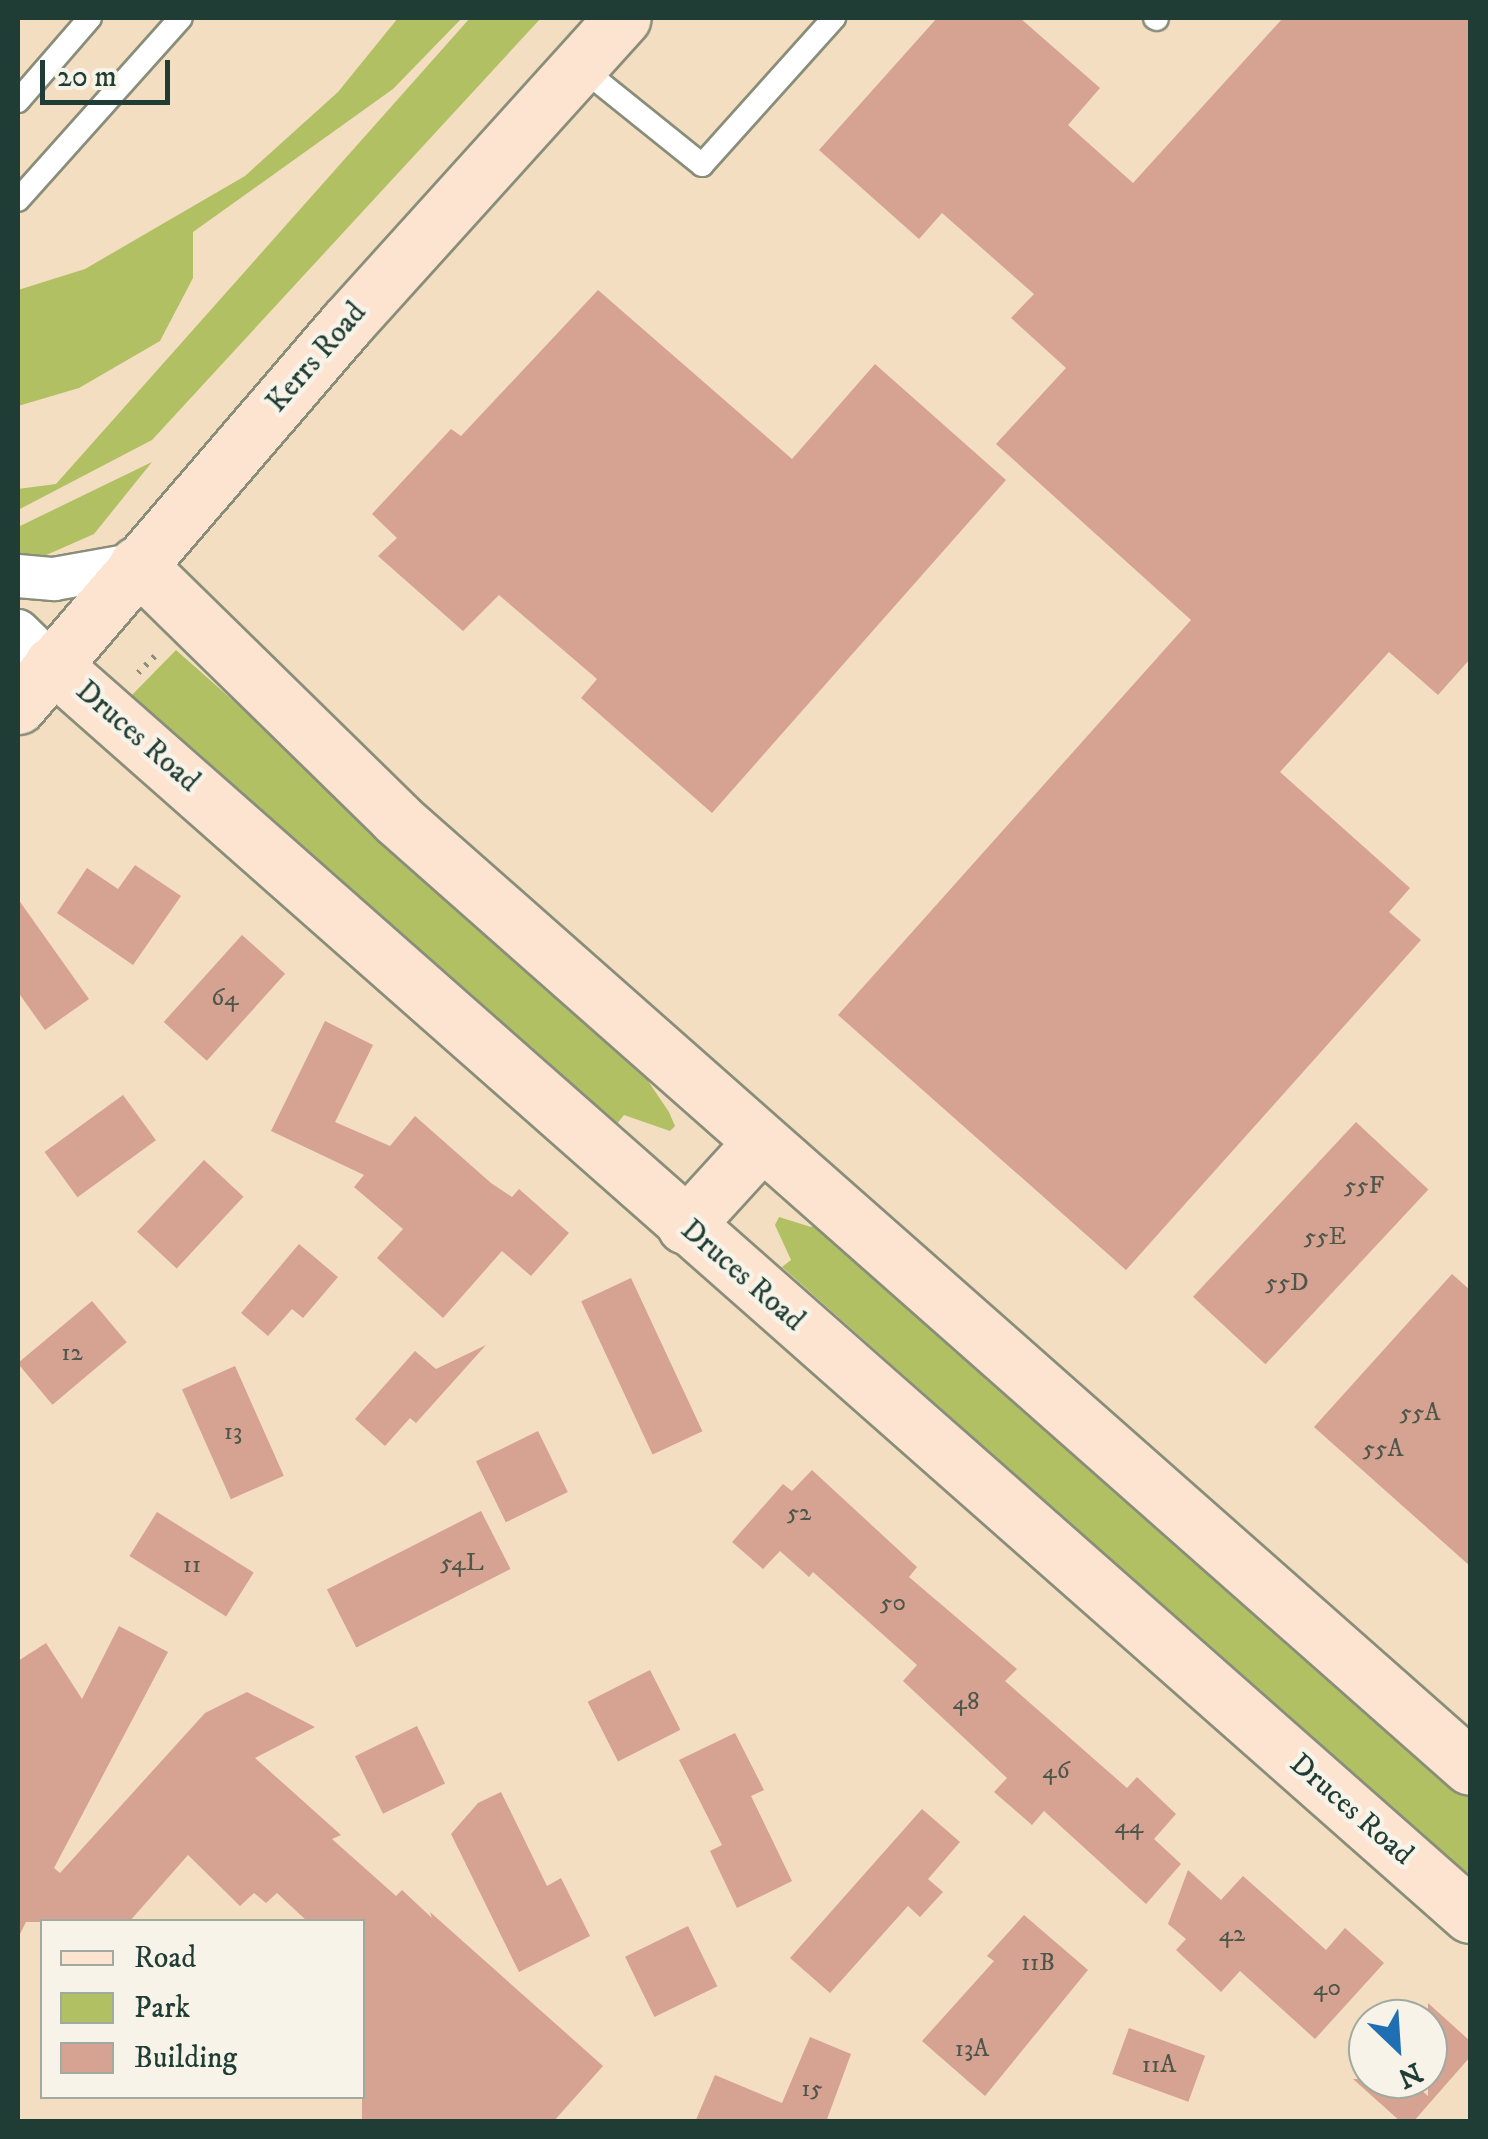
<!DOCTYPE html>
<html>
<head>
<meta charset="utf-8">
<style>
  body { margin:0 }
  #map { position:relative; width:1488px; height:2139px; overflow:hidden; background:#f3dec1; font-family:"IM FELL DW Pica",serif }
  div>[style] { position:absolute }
  .green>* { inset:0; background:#b0c063 }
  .building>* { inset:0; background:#d6a291; transform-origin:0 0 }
  .path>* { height:6px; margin-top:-3px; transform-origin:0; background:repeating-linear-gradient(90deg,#898e7a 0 2.5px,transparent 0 10.5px) }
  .roads { filter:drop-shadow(2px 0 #898e7a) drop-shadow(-2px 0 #898e7a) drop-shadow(0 2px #898e7a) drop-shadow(0 -2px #898e7a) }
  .lane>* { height:22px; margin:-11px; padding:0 11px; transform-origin:11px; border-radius:11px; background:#fff }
  .street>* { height:42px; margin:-21px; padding:0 21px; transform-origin:21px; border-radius:21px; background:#fff }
  .secondary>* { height:55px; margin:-27.5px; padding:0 27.5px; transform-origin:27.5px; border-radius:27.5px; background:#fde4d1 }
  span { translate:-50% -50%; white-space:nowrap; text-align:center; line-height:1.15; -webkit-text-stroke:9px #f7f3e8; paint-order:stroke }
  .number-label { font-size:25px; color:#4d564b }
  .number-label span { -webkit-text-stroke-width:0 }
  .street-label { font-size:30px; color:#1f3d34 }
  .frame { position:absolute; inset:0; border:20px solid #1f3d34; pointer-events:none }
  .legend { position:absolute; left:40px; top:1919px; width:325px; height:180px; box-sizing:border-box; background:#f7f3e8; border:2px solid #a1aaa0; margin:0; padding:12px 18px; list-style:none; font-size:30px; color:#1f3d34 }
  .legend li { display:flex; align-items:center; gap:20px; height:50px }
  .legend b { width:50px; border:2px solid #a1aaa0 }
  .north { position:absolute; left:1348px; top:1999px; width:100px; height:100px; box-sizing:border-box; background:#f7f3e8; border:2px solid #a1aaa0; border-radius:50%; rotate:155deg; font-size:28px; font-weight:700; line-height:40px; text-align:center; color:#1f3d34 }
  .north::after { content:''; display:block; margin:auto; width:35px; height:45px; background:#1f6fb2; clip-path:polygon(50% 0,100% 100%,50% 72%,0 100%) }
  .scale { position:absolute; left:40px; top:60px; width:130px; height:45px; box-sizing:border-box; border:5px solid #1f3d34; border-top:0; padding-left:12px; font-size:30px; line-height:35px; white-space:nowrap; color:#1f3d34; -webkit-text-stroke:8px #f7f3e8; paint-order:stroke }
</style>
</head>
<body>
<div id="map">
  <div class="green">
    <i style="clip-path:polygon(398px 18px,462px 18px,393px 89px,193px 232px,193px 278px,160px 341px,79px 388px,18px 406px,18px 290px,85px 269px,245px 176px,338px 92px)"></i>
    <i style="clip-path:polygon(470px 18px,541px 18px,152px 440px,18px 510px,18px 489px,56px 484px)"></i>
    <i style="clip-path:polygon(152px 462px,94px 534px,44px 556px,18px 558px,18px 527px)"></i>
    <i style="clip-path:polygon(176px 650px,655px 1073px,648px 1081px,669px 1112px,675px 1126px,670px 1131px,624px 1115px,616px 1125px,131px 696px)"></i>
    <i style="clip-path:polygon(779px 1217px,811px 1227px,820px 1221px,1470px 1795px,1470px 1879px,782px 1267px,791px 1260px,775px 1225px)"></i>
  </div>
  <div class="building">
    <i style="clip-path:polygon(937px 18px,1020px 18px,1100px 88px,1068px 125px,1133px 183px,1283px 18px,1470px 18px,1470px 659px,1438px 695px,1389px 652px,1280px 772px,1410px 888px,1389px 912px,1421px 940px,1126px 1270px,838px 1015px,1191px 620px,996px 444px,1066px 368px,1011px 318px,1034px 294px,942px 213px,919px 239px,819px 150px)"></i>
    <i style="clip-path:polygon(598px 290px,792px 459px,875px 364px,1006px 480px,712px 813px,581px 698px,597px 679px,499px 595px,463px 631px,378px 556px,397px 538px,372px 514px,451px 429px,461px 436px)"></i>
    <i style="clip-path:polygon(135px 865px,181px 896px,133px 965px,57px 913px,87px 868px,118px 889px)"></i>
    <i style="clip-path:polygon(18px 899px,89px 999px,45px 1030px,18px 992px)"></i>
    <i style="left:242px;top:935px;width:58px;height:117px;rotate:42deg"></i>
    <i style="clip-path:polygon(325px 1021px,373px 1045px,335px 1122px,390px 1146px,415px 1116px,491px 1183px,512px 1197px,519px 1189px,569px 1233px,531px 1276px,502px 1251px,443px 1318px,377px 1258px,403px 1229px,354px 1187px,364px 1175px,271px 1131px)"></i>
    <i style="left:123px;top:1095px;width:56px;height:97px;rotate:54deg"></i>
    <i style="left:1356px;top:1122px;width:99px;height:239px;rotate:43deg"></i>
    <i style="left:204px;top:1160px;width:54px;height:98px;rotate:43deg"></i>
    <i style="clip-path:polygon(299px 1244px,338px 1277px,303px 1318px,292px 1309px,268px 1336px,241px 1313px)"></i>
    <i style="clip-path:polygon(1452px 1274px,1470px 1290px,1470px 1566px,1314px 1427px)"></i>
    <i style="left:631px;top:1278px;width:169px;height:55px;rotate:65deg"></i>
    <i style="left:92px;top:1301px;width:54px;height:97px;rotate:50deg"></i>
    <i style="clip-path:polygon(486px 1345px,416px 1423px,410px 1418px,385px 1446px,355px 1419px,415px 1351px,436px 1369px)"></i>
    <i style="left:235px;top:1366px;width:120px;height:58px;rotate:66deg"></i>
    <i style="left:538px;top:1431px;width:68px;height:69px;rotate:64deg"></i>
    <i style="clip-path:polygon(812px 1470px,917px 1567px,909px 1577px,1017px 1669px,1005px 1681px,1127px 1788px,1137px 1777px,1176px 1814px,1154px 1839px,1181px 1864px,1146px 1904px,1044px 1811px,1032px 1825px,994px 1792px,1007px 1778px,903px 1681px,917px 1665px,813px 1572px,809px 1577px,780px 1551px,763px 1569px,732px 1542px,783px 1484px,792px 1491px)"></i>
    <i style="left:481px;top:1511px;width:65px;height:173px;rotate:63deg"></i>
    <i style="left:157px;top:1512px;width:114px;height:52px;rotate:32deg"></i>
    <i style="clip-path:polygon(119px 1626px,168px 1652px,54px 1868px,60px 1873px,205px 1713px,247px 1692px,315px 1727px,255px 1758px,341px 1835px,332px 1839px,396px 1896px,402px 1890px,432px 1918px,430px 1912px,603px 2066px,553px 2122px,362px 2122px,362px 1922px,308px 1922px,277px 1893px,266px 1903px,254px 1893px,240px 1906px,188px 1855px,129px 1922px,26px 1922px,18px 1938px,18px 1661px,46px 1643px,82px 1699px)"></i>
    <i style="left:650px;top:1670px;width:67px;height:70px;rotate:63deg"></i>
    <i style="left:417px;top:1726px;width:64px;height:69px;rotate:64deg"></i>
    <i style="clip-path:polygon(735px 1733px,764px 1790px,751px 1796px,792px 1881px,737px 1908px,710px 1851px,722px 1845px,679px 1760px)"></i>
    <i style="clip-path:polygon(501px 1792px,547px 1886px,561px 1878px,590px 1936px,519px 1972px,451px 1834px,478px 1803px)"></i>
    <i style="clip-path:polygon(922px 1809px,960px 1842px,928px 1879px,943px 1892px,920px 1917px,908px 1906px,830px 1993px,790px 1958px)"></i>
    <i style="clip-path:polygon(1188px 1870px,1221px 1900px,1243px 1876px,1326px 1950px,1345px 1928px,1384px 1963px,1315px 2039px,1240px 1971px,1221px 1992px,1176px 1950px,1186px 1939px,1168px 1924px)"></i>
    <i style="clip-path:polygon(1024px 1915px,1088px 1970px,985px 2096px,922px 2041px,994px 1961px,987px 1956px)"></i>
    <i style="left:688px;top:1926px;width:67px;height:70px;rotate:64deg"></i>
    <i style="clip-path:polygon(1428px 2003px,1470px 2041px,1470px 2057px,1413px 2122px,1401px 2122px,1353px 2079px,1409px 2079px,1428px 2096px)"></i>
    <i style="left:1129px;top:2028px;width:81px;height:49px;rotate:20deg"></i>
    <i style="clip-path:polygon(810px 2037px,851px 2054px,826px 2122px,695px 2122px,715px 2075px,782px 2103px)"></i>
  </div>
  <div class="path">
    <i style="left:138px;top:673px;width:27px;rotate:-45deg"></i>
  </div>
  <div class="roads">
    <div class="lane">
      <i style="left:1155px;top:18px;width:2px;rotate:27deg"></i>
      <i style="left:579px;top:66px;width:158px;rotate:38.8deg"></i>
      <i style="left:702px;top:165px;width:198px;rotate:-48.1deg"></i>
      <i style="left:18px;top:101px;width:110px;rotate:-49.1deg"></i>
      <i style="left:18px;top:200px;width:244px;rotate:-48.2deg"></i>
    </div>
    <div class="street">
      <i style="left:18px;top:576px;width:36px;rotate:5deg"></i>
      <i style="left:54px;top:579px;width:84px;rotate:-10.2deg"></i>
      <i style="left:18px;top:631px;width:47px;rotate:44.1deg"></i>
    </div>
    <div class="secondary">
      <i style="left:137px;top:564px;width:363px;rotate:44.4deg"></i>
      <i style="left:396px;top:818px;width:1433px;rotate:41.46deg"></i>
      <i style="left:52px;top:664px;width:1891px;rotate:41.42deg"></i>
      <i style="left:18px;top:706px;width:505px;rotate:-49.34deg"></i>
      <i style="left:347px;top:323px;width:411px;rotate:-47.9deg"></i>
      <i style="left:685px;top:1226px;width:111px;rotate:-47.6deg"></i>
    </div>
  </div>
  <div class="number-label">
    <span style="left:225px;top:998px">64</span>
    <span style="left:1364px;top:1186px">55F</span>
    <span style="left:1325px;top:1237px">55E</span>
    <span style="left:1287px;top:1283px">55D</span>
    <span style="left:72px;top:1353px">12</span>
    <span style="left:1420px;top:1413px">55A</span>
    <span style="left:233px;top:1432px">13</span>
    <span style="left:1383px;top:1449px">55A</span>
    <span style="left:799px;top:1513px">52</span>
    <span style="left:462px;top:1563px">54L</span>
    <span style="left:192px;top:1565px">11</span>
    <span style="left:893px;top:1603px">50</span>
    <span style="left:966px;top:1702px">48</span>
    <span style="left:1056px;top:1771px">46</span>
    <span style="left:1129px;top:1826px">44</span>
    <span style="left:1232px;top:1934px">42</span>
    <span style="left:1038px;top:1963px">11B</span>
    <span style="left:1327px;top:1988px">40</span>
    <span style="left:972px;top:2049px">13A</span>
    <span style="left:1159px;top:2065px">11A</span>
    <span style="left:812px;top:2089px">15</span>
  </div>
  <div class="street-label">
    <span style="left:317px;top:358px;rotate:-49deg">Kerrs Road</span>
    <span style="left:137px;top:737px;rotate:41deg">Druces Road</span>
    <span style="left:742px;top:1276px;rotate:41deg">Druces Road</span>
    <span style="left:1351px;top:1810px;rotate:41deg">Druces Road</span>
  </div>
  <div class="frame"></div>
  <ul class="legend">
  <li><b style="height:12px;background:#fde4d1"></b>Road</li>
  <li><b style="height:28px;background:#b0c063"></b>Park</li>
  <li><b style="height:28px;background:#d6a291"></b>Building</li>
  </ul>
  <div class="north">N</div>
  <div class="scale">20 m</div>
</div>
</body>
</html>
